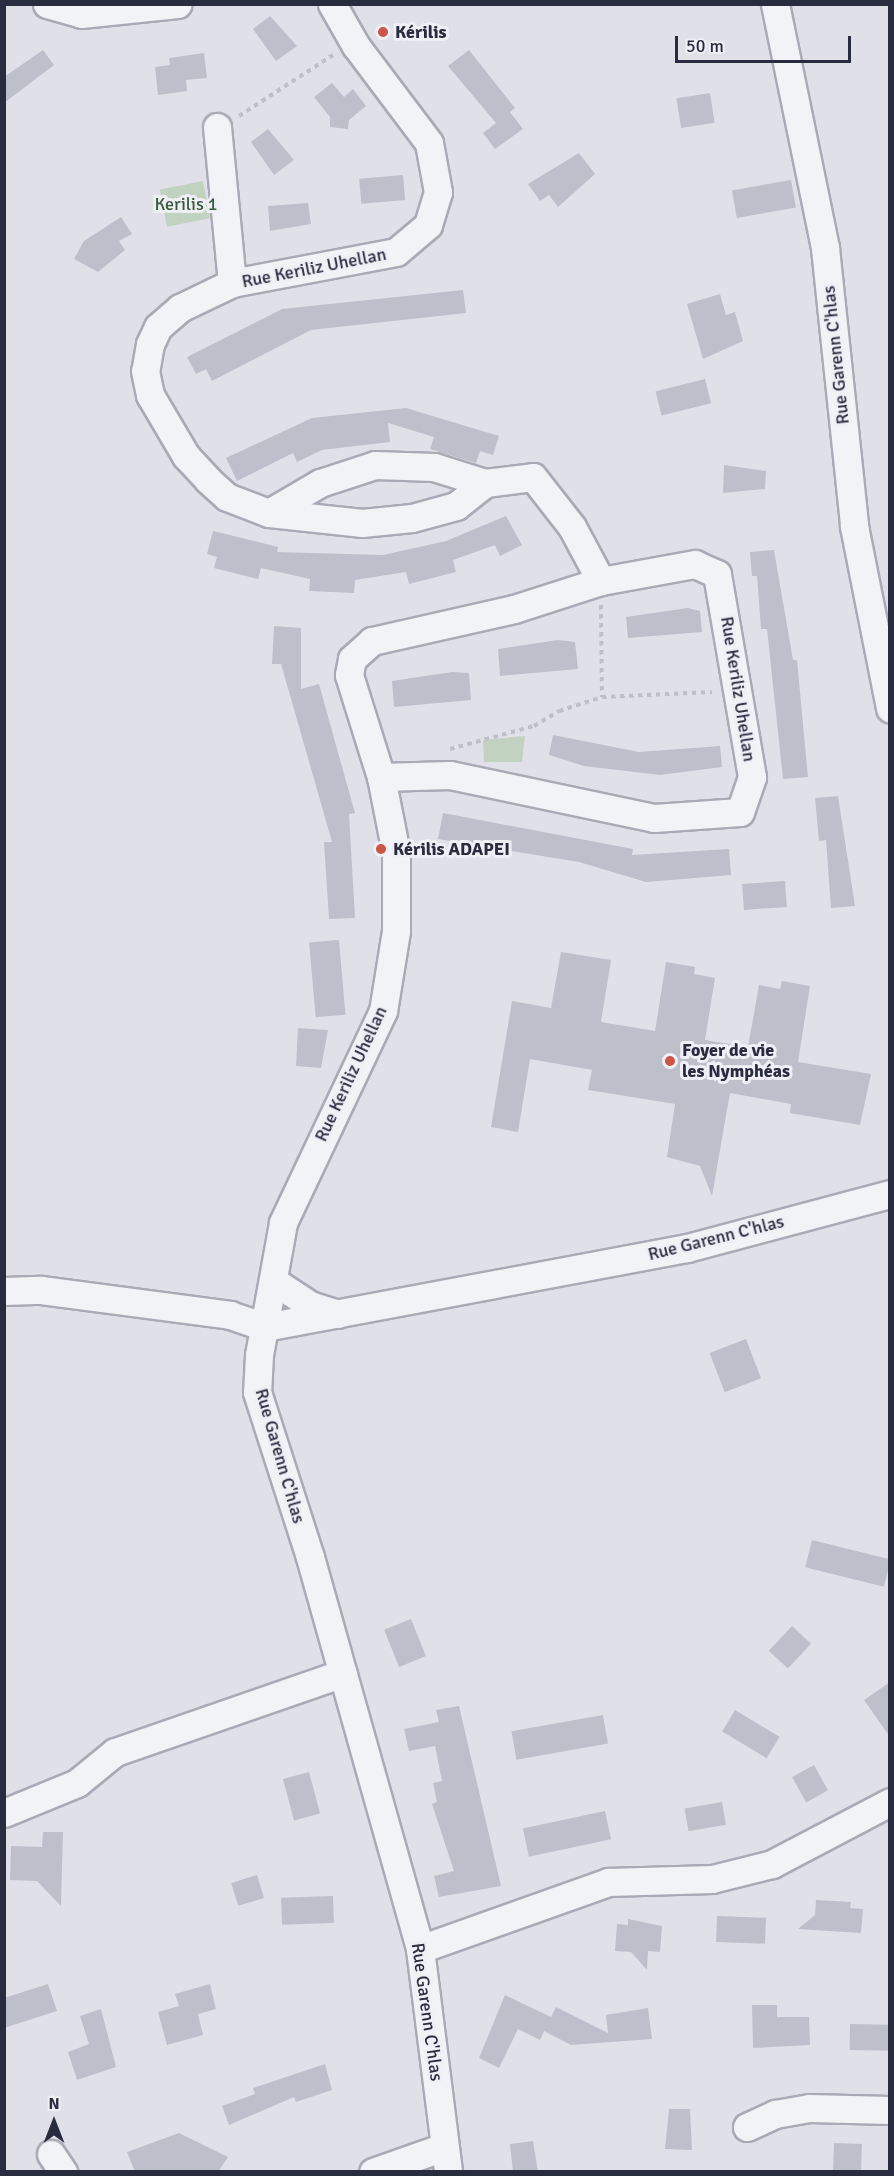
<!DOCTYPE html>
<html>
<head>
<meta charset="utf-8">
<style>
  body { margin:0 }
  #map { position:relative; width:894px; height:2176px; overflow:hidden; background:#e0e1e8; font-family:Signika,sans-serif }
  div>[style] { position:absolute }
  .green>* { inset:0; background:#c1d2c1; transform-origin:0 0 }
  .building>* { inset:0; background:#bdbfcb; transform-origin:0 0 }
  .path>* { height:4px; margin-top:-2px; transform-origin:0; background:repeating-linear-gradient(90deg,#bebfc7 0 4.5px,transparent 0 9px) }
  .roads { filter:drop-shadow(2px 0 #a9aab5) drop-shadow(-2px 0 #a9aab5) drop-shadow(0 2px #a9aab5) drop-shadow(0 -2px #a9aab5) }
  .minor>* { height:27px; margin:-13.5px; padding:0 13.5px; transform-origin:13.5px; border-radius:13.5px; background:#f2f3f7 }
  .dots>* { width:16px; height:16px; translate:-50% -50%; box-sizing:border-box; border:3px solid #eff0f6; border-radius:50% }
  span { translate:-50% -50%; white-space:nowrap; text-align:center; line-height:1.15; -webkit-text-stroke:6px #eff0f6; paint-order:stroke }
  .poi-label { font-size:18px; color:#292b3f; font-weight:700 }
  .left { translate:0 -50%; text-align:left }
  .park-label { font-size:18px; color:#365b39 }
  .street-label { font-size:18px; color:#292b3f }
  .frame { position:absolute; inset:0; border:6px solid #292b3f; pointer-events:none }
  .north { position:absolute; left:24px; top:2092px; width:60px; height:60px; -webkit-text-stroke:4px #eff0f6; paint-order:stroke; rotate:0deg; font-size:16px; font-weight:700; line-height:24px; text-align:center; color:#292b3f }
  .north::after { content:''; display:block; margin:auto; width:21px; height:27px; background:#292b3f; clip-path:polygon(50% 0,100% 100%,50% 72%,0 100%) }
  .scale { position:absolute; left:675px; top:36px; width:176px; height:27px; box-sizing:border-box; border:3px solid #292b3f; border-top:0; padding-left:8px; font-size:18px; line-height:21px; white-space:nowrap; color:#292b3f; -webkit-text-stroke:4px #eff0f6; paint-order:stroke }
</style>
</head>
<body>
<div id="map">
  <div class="green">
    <i style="left:203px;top:181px;width:38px;height:44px;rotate:79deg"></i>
    <i style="clip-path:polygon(525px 736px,522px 762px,484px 762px,483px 740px)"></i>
  </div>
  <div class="building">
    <i style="clip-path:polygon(270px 16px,297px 46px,276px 61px,253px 29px)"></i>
    <i style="clip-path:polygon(43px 50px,54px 65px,4px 103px,4px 77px)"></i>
    <i style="clip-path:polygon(469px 50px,515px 108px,510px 112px,523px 129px,495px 149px,483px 133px,496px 123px,448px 66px)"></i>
    <i style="clip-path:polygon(204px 53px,207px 78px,186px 80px,187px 91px,158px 95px,155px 67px,170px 65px,169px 58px)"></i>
    <i style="clip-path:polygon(332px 83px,344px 97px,353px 89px,366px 106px,349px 120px,348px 129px,330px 127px,330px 117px,314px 97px)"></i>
    <i style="left:710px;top:93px;width:30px;height:34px;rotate:81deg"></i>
    <i style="clip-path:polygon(268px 129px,294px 160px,274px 175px,251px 142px)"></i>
    <i style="clip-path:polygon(579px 153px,595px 174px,558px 207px,549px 195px,540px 201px,528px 184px)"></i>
    <i style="left:403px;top:175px;width:25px;height:44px;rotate:85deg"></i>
    <i style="left:791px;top:180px;width:28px;height:60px;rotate:80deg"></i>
    <i style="clip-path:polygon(308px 203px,311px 224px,270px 231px,268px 206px)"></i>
    <i style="clip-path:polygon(121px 217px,132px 234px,119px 241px,125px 250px,98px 272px,74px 259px,84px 241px)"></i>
    <i style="clip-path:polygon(463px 290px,466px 313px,311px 330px,212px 381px,206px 369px,196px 374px,187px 357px,282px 309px)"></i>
    <i style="clip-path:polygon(720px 294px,726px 315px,735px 312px,743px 341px,703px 359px,687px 304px)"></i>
    <i style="left:705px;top:379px;width:25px;height:51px;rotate:76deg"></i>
    <i style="clip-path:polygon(406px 408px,499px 436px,493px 455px,480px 451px,476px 463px,430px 449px,434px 437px,388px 423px,390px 442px,322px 450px,297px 462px,293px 453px,237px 481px,226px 458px,312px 418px)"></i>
    <i style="clip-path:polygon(724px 465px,766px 471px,765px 489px,723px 493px)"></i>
    <i style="clip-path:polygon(506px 516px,522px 545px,500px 556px,495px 545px,453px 560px,456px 572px,409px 584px,406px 572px,355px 580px,354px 593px,309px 591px,310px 579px,261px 568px,258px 579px,214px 568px,217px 557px,207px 554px,213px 531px,278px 547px,277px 552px,383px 555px,446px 541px)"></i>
    <i style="clip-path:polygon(774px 550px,793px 660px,797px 660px,808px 777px,783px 779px,767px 629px,761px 629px,757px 576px,752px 576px,750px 552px)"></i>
    <i style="clip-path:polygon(688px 608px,700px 611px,702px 632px,628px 638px,626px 617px)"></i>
    <i style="clip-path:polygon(274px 626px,301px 628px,301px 689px,319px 684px,339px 756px,355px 813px,349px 814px,355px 918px,329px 919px,324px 842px,332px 842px,281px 664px,272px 664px)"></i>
    <i style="clip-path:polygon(558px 640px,575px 642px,578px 669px,500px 676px,498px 649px)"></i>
    <i style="clip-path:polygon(452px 672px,469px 673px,471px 700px,394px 707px,392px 681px)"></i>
    <i style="clip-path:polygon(553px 735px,639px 752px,720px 746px,722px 767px,660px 775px,584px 766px,549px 755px)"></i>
    <i style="clip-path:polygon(838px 796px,855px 906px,831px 908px,826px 840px,819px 841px,815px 798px)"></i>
    <i style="clip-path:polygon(443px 813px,633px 849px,632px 855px,729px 849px,731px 875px,646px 882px,579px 862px,438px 839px)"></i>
    <i style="left:785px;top:881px;width:26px;height:43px;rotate:86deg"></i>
    <i style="left:339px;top:940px;width:75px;height:30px;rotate:85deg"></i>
    <i style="clip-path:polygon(561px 952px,611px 960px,601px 1022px,655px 1031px,666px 962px,695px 967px,694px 974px,715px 978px,705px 1040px,748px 1047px,759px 985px,780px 989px,782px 981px,810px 986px,798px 1062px,871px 1074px,860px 1125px,790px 1113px,791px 1104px,730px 1093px,712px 1196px,700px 1166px,667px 1157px,675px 1104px,588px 1090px,592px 1070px,530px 1059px,518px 1132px,491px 1127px,512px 1001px,551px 1008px)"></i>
    <i style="clip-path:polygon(298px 1028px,328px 1030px,321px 1068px,296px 1066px)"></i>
    <i style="left:746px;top:1339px;width:42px;height:39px;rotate:69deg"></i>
    <i style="left:812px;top:1540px;width:81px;height:28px;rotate:14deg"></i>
    <i style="left:411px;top:1619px;width:40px;height:29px;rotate:68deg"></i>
    <i style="left:792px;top:1626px;width:26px;height:34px;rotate:43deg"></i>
    <i style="clip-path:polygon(890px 1682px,890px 1737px,864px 1700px)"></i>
    <i style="clip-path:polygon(459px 1706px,501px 1886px,439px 1897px,434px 1876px,454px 1871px,432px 1804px,437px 1802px,433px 1783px,442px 1781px,435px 1746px,409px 1751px,404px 1729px,439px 1722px,436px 1710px)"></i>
    <i style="left:735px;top:1710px;width:52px;height:25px;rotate:31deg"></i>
    <i style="left:603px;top:1715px;width:29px;height:93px;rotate:80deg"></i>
    <i style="left:814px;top:1765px;width:29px;height:25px;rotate:61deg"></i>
    <i style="left:309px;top:1772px;width:43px;height:27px;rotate:75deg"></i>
    <i style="left:722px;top:1802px;width:23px;height:38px;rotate:80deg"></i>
    <i style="left:605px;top:1811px;width:29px;height:84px;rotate:78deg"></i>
    <i style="clip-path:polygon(43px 1832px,63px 1832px,61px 1906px,37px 1881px,10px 1880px,11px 1846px,42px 1847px)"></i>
    <i style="left:257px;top:1875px;width:24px;height:27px;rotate:73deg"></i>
    <i style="left:333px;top:1896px;width:27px;height:52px;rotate:88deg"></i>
    <i style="clip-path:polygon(816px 1900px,851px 1902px,850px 1908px,863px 1909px,861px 1933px,798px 1929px,815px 1915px)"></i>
    <i style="left:717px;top:1916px;width:49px;height:26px;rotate:2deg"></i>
    <i style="clip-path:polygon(628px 1919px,662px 1926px,660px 1952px,648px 1951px,647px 1970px,631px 1952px,615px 1951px,617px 1924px,628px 1925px)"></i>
    <i style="clip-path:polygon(48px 1984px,57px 2011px,4px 2028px,4px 1998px)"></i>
    <i style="clip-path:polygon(210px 1984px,216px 2009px,198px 2014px,203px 2035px,167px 2045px,158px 2012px,179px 2006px,175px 1994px)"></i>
    <i style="clip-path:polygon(505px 1995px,551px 2017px,556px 2007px,608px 2033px,606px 2015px,648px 2008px,652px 2039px,571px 2045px,544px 2031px,540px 2040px,518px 2029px,499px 2068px,479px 2058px)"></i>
    <i style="clip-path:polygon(752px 2005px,777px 2005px,777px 2017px,809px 2017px,810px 2045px,753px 2048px)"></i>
    <i style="clip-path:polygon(101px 2009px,116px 2067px,77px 2080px,68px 2052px,89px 2044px,80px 2016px)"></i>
    <i style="left:850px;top:2024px;width:40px;height:26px;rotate:1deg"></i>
    <i style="clip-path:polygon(325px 2064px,332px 2090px,296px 2102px,294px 2097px,229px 2125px,222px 2106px,255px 2094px,253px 2088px)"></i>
    <i style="clip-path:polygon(669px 2109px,690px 2109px,692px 2150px,665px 2149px)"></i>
    <i style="clip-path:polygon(179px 2133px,228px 2157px,218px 2172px,135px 2172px,127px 2152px)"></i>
    <i style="clip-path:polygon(533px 2141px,538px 2172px,513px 2172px,510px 2144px)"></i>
    <i style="left:834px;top:2143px;width:28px;height:29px;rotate:2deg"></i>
  </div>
  <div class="path">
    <i style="left:239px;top:116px;width:112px;rotate:-33deg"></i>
    <i style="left:601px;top:605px;width:92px;rotate:89.4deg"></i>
    <i style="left:450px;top:749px;width:87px;rotate:-15.3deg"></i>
    <i style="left:534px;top:726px;width:29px;rotate:-31deg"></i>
    <i style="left:559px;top:711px;width:45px;rotate:-18deg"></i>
    <i style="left:602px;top:697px;width:110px;rotate:-2.6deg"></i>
  </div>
  <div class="roads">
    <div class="minor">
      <i style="left:47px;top:4px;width:35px;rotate:16deg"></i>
      <i style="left:81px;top:14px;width:97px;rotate:-5.9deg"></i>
      <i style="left:332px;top:4px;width:48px;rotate:60.3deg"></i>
      <i style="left:356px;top:46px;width:121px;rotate:53deg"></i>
      <i style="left:429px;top:143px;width:50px;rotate:79.6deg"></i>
      <i style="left:438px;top:192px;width:34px;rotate:107deg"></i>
      <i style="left:428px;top:225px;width:42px;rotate:139.8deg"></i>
      <i style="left:396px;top:252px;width:167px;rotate:169.3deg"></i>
      <i style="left:232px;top:283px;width:58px;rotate:154.3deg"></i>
      <i style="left:180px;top:308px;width:29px;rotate:139deg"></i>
      <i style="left:158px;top:327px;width:19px;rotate:115deg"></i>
      <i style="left:150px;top:344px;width:27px;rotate:100deg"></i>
      <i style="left:145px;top:371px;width:25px;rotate:78deg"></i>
      <i style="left:150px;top:395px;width:71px;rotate:59.5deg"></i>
      <i style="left:186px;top:456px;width:33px;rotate:47deg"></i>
      <i style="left:208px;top:480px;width:25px;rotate:42deg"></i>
      <i style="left:227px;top:497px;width:45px;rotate:20.9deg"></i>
      <i style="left:269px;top:513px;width:94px;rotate:6.1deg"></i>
      <i style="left:362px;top:523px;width:50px;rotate:-5.7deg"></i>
      <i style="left:412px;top:518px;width:46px;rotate:-15.3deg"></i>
      <i style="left:456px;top:506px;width:37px;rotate:-38deg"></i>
      <i style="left:775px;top:4px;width:249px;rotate:78.4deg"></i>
      <i style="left:825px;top:248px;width:280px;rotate:84deg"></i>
      <i style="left:854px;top:526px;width:186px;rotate:78.8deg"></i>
      <i style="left:217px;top:127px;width:157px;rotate:84.5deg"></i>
      <i style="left:269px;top:513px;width:59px;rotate:-30.5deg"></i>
      <i style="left:320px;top:483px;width:58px;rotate:-18.1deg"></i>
      <i style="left:375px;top:465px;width:59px;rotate:1.9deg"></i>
      <i style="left:434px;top:467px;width:53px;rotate:17.4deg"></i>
      <i style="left:485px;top:483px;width:48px;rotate:-7.1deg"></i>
      <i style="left:533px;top:477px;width:63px;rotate:52deg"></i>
      <i style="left:572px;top:527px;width:61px;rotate:61.8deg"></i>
      <i style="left:601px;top:581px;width:91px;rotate:162.2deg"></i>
      <i style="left:514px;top:609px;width:146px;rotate:167.3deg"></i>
      <i style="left:372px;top:641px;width:27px;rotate:138deg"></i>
      <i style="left:352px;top:659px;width:16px;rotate:101deg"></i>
      <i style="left:349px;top:675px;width:107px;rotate:72.6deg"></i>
      <i style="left:381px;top:777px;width:77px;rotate:78.8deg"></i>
      <i style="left:396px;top:853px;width:78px;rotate:90deg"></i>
      <i style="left:396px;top:931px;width:81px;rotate:99.2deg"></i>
      <i style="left:383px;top:1011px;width:234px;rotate:115.3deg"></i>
      <i style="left:283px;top:1223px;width:134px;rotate:100.3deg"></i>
      <i style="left:259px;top:1355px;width:37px;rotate:93deg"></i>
      <i style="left:257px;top:1392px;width:173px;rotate:72.2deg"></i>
      <i style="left:310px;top:1557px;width:407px;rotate:74.3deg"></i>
      <i style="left:420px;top:1949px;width:225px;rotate:82.8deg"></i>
      <i style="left:381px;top:777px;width:69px;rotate:-1.7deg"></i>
      <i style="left:450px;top:775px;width:208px;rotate:11.9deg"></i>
      <i style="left:654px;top:818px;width:86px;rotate:-4deg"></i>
      <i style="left:740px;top:812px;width:37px;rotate:-71deg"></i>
      <i style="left:752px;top:777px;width:206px;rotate:-99.8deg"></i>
      <i style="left:717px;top:574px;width:24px;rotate:-156deg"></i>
      <i style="left:695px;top:564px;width:96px;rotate:169.7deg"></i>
      <i style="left:275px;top:1282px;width:42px;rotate:33.3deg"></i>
      <i style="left:310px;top:1305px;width:29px;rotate:18deg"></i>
      <i style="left:4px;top:1291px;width:37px;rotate:-2deg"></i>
      <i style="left:41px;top:1290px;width:191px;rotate:7.5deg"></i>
      <i style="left:230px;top:1315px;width:37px;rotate:19deg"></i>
      <i style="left:265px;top:1327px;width:429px;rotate:-10.6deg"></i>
      <i style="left:687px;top:1248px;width:210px;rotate:-14.9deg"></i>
      <i style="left:4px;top:1813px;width:79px;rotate:-22.3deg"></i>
      <i style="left:77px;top:1783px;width:49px;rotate:-39.2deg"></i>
      <i style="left:115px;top:1752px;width:241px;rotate:-19.1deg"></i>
      <i style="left:420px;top:1949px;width:200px;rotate:-19.6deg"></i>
      <i style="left:608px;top:1882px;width:104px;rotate:-1.7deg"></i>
      <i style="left:712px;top:1879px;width:62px;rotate:-14deg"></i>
      <i style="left:772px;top:1864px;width:133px;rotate:-27.7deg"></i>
      <i style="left:747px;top:2127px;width:31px;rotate:-25deg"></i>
      <i style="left:775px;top:2114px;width:35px;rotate:-10deg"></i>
      <i style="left:809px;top:2108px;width:81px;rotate:1.4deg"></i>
      <i style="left:51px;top:2154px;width:22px;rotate:56deg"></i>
      <i style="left:373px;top:2172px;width:75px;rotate:-19.4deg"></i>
    </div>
  </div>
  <div class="dots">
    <i style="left:383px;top:32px;background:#cb5647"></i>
    <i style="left:381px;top:849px;background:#cb5647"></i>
    <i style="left:670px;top:1061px;background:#cb5647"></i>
  </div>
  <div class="poi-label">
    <span class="left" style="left:395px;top:32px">Kérilis</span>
    <span class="left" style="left:393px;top:849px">Kérilis ADAPEI</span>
    <span class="left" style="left:682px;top:1061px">Foyer de vie<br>les Nymphéas</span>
  </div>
  <div class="park-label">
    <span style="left:186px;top:204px">Kerilis 1</span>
  </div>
  <div class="street-label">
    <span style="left:314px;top:268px;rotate:-11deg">Rue Keriliz Uhellan</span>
    <span style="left:836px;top:355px;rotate:-96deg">Rue Garenn C'hlas</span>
    <span style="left:738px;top:689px;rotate:81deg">Rue Keriliz Uhellan</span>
    <span style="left:351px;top:1074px;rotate:-65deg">Rue Keriliz Uhellan</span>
    <span style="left:716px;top:1238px;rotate:-14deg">Rue Garenn C'hlas</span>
    <span style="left:280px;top:1456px;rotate:74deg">Rue Garenn C'hlas</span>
    <span style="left:427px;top:2012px;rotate:82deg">Rue Garenn C'hlas</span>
  </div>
  <div class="frame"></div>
  <div class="north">N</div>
  <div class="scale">50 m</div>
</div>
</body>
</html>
